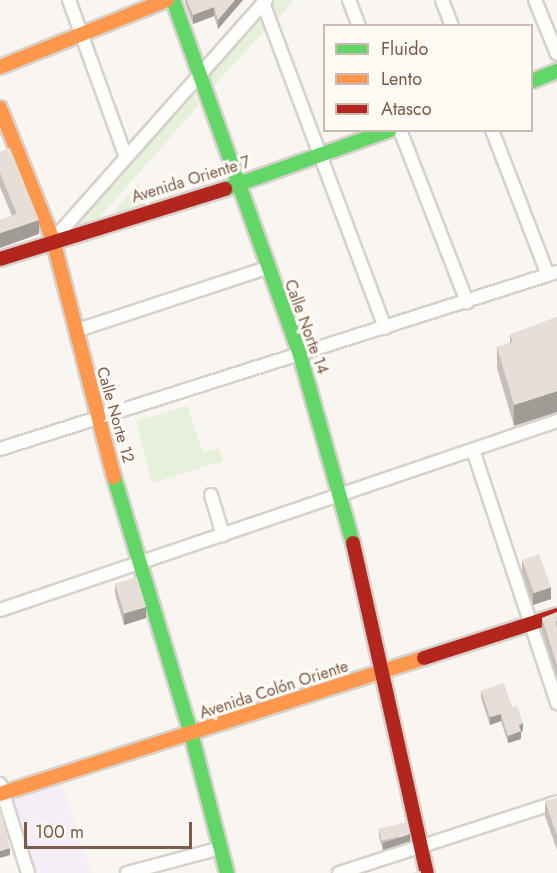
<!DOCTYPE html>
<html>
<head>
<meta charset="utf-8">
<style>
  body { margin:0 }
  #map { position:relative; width:557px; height:873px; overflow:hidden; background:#f9f5f0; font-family:Jost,sans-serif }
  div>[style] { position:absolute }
  .education>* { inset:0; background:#f6eef6 }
  .green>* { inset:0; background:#e7f0db }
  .roads { filter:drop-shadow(2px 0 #d7d1cb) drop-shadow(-2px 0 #d7d1cb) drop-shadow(0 2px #d7d1cb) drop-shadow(0 -2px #d7d1cb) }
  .street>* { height:12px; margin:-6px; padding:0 6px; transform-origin:6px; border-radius:6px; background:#fefefd }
  .fast>* { height:14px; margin:-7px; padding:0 7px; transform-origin:7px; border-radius:7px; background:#63d668 }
  .slow>* { height:14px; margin:-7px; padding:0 7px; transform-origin:7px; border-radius:7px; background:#ff974d }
  .jam>* { height:14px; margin:-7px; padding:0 7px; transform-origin:7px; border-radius:7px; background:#b3261e }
  .wall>* { inset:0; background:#c6bfb9 }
  .shaded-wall>* { inset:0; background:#a19b96 }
  .building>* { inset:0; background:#e6ded7; transform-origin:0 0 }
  span { translate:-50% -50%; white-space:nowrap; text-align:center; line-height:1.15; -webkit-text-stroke:6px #fffaf3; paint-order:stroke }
  .street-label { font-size:16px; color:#7a5c4d }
  .legend { position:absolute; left:323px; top:24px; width:210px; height:108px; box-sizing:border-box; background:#fffaf3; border:2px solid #cabbb1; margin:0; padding:8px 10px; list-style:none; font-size:18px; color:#7a5c4d }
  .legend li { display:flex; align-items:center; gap:12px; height:30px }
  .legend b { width:30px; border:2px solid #cabbb1 }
  .scale { position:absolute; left:24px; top:822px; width:168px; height:27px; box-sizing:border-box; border:3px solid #7a5c4d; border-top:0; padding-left:8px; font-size:18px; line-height:21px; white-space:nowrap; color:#7a5c4d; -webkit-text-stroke:4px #fffaf3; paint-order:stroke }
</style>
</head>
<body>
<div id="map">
  <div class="education">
    <i style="clip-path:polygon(62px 784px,91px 873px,35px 873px,10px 801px)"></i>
  </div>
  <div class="green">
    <i style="clip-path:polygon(276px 0,294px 0,276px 21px,270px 7px)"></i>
    <i style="clip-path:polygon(260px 16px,265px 30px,211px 89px,205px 74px)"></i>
    <i style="clip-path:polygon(193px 90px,199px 105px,97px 220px,75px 225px)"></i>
    <i style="clip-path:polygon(138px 184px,147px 207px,106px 220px)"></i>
    <i style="clip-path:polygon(187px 406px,203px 453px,218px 448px,223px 461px,152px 483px,136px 421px)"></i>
  </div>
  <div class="roads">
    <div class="street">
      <i style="left:69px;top:0;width:165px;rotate:70.1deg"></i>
      <i style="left:349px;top:0;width:28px;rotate:69deg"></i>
      <i style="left:442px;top:0;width:28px;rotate:69deg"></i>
      <i style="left:535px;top:0;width:58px;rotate:67.8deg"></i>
      <i style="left:263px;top:3px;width:347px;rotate:69.4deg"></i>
      <i style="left:400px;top:130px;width:185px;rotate:68.7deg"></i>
      <i style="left:492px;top:130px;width:155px;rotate:68.9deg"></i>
      <i style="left:53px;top:240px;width:321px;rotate:-48.4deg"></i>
      <i style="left:75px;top:331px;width:202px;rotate:-18.2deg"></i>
      <i style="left:0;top:449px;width:584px;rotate:-17.63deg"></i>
      <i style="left:473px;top:450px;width:267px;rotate:71.6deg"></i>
      <i style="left:211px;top:495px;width:42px;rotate:73.3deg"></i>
      <i style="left:0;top:610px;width:588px;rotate:-18.74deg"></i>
      <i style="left:0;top:784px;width:93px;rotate:72.5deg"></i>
      <i style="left:127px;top:873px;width:97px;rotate:-14.9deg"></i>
      <i style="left:339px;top:873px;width:229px;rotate:-18deg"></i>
    </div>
    <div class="fast">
      <i style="left:173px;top:0;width:377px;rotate:70.3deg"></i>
      <i style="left:300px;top:355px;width:195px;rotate:74.3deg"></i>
      <i style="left:532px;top:81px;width:27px;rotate:-22deg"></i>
      <i style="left:225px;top:189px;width:175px;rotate:-19.7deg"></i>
      <i style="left:114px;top:477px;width:267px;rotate:73.3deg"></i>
      <i style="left:191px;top:733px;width:145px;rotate:75.6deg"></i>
    </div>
    <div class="slow">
      <i style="left:0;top:67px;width:180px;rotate:-21.9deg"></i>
      <i style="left:0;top:108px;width:142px;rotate:68.1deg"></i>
      <i style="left:53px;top:240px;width:245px;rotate:75.6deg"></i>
      <i style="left:0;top:794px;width:445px;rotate:-17.8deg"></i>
    </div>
    <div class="jam">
      <i style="left:0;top:259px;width:236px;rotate:-17.3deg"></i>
      <i style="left:353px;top:543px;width:338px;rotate:77.4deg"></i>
      <i style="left:424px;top:658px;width:140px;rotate:-17.9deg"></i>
    </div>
  </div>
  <div class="wall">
    <i style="clip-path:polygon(185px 0,243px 0,218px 29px,214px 16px,193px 24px,185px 3px)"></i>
    <i style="clip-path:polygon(0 152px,39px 234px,12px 216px,0 187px)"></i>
    <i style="clip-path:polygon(557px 317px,514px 426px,497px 368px,497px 347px,510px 343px,510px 335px)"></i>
    <i style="clip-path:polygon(522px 560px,551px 599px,533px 605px,522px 571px)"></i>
    <i style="clip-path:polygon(115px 583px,146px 618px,124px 625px,115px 594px)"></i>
    <i style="clip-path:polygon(557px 612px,557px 677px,542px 631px,542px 618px)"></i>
    <i style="clip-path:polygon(481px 691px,512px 707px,523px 731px,521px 731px,521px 739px,508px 743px,501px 721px,490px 725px,481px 698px)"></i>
    <i style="clip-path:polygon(557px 798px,557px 850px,545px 816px,545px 801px)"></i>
    <i style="clip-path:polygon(379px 830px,410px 841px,383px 850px,379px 837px)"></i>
  </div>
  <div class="shaded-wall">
    <i style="clip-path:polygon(235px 0,243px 0,218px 29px,218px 20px)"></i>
    <i style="clip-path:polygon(214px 7px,214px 16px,193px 24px,193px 15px)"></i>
    <i style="clip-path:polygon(39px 220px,39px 234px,0 248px,0 233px)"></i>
    <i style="clip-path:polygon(557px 391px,557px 412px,514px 426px,514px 405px)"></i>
    <i style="clip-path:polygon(551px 587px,551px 599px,533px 605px,533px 594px)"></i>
    <i style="clip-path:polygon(146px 607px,146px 618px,124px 625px,124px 614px)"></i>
    <i style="clip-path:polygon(501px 714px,501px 721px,490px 725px,490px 717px)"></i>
    <i style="clip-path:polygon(523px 723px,523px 731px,519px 732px,519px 725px)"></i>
    <i style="clip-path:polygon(521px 731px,521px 739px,508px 743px,508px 736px)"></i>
    <i style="clip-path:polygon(410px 834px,410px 841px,383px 850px,383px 843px)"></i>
    <i style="clip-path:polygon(10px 848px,10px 855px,0 858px,0 851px)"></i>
  </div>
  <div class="building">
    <i style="clip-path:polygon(187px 0,235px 0,218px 20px,214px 7px,193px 15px)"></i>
    <i style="clip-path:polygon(10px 148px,39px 220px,0 233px,0 220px,17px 214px,0 173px,0 152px)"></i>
    <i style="clip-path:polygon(557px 317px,557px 391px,514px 405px,497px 347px,513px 342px,510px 335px)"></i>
    <i style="left:539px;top:554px;width:35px;height:18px;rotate:70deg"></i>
    <i style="left:137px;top:577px;width:31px;height:23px;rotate:73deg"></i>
    <i style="clip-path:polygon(557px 612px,557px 621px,555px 622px,557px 628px,557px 665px,542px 618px)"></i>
    <i style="clip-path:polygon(504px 683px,512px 707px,517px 706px,523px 723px,519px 725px,521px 731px,508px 736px,501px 714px,490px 717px,481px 691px)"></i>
    <i style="clip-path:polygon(557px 798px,557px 836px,545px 801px)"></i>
    <i style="clip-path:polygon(0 807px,10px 848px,0 851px)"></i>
    <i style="left:407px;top:822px;width:12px;height:29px;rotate:76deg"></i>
    <i style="clip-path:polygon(421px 871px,421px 873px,412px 873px)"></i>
  </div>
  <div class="street-label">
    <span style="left:191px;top:180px;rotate:-17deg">Avenida Oriente 7</span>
    <span style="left:306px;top:327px;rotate:70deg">Calle Norte 14</span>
    <span style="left:115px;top:415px;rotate:74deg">Calle Norte 12</span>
    <span style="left:274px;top:690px;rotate:-18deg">Avenida Colón Oriente</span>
  </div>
  <ul class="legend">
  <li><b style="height:8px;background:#63d668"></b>Fluido</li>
  <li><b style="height:8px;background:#ff974d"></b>Lento</li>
  <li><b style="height:8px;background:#b3261e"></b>Atasco</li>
  </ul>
  <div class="scale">100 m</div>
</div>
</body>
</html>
